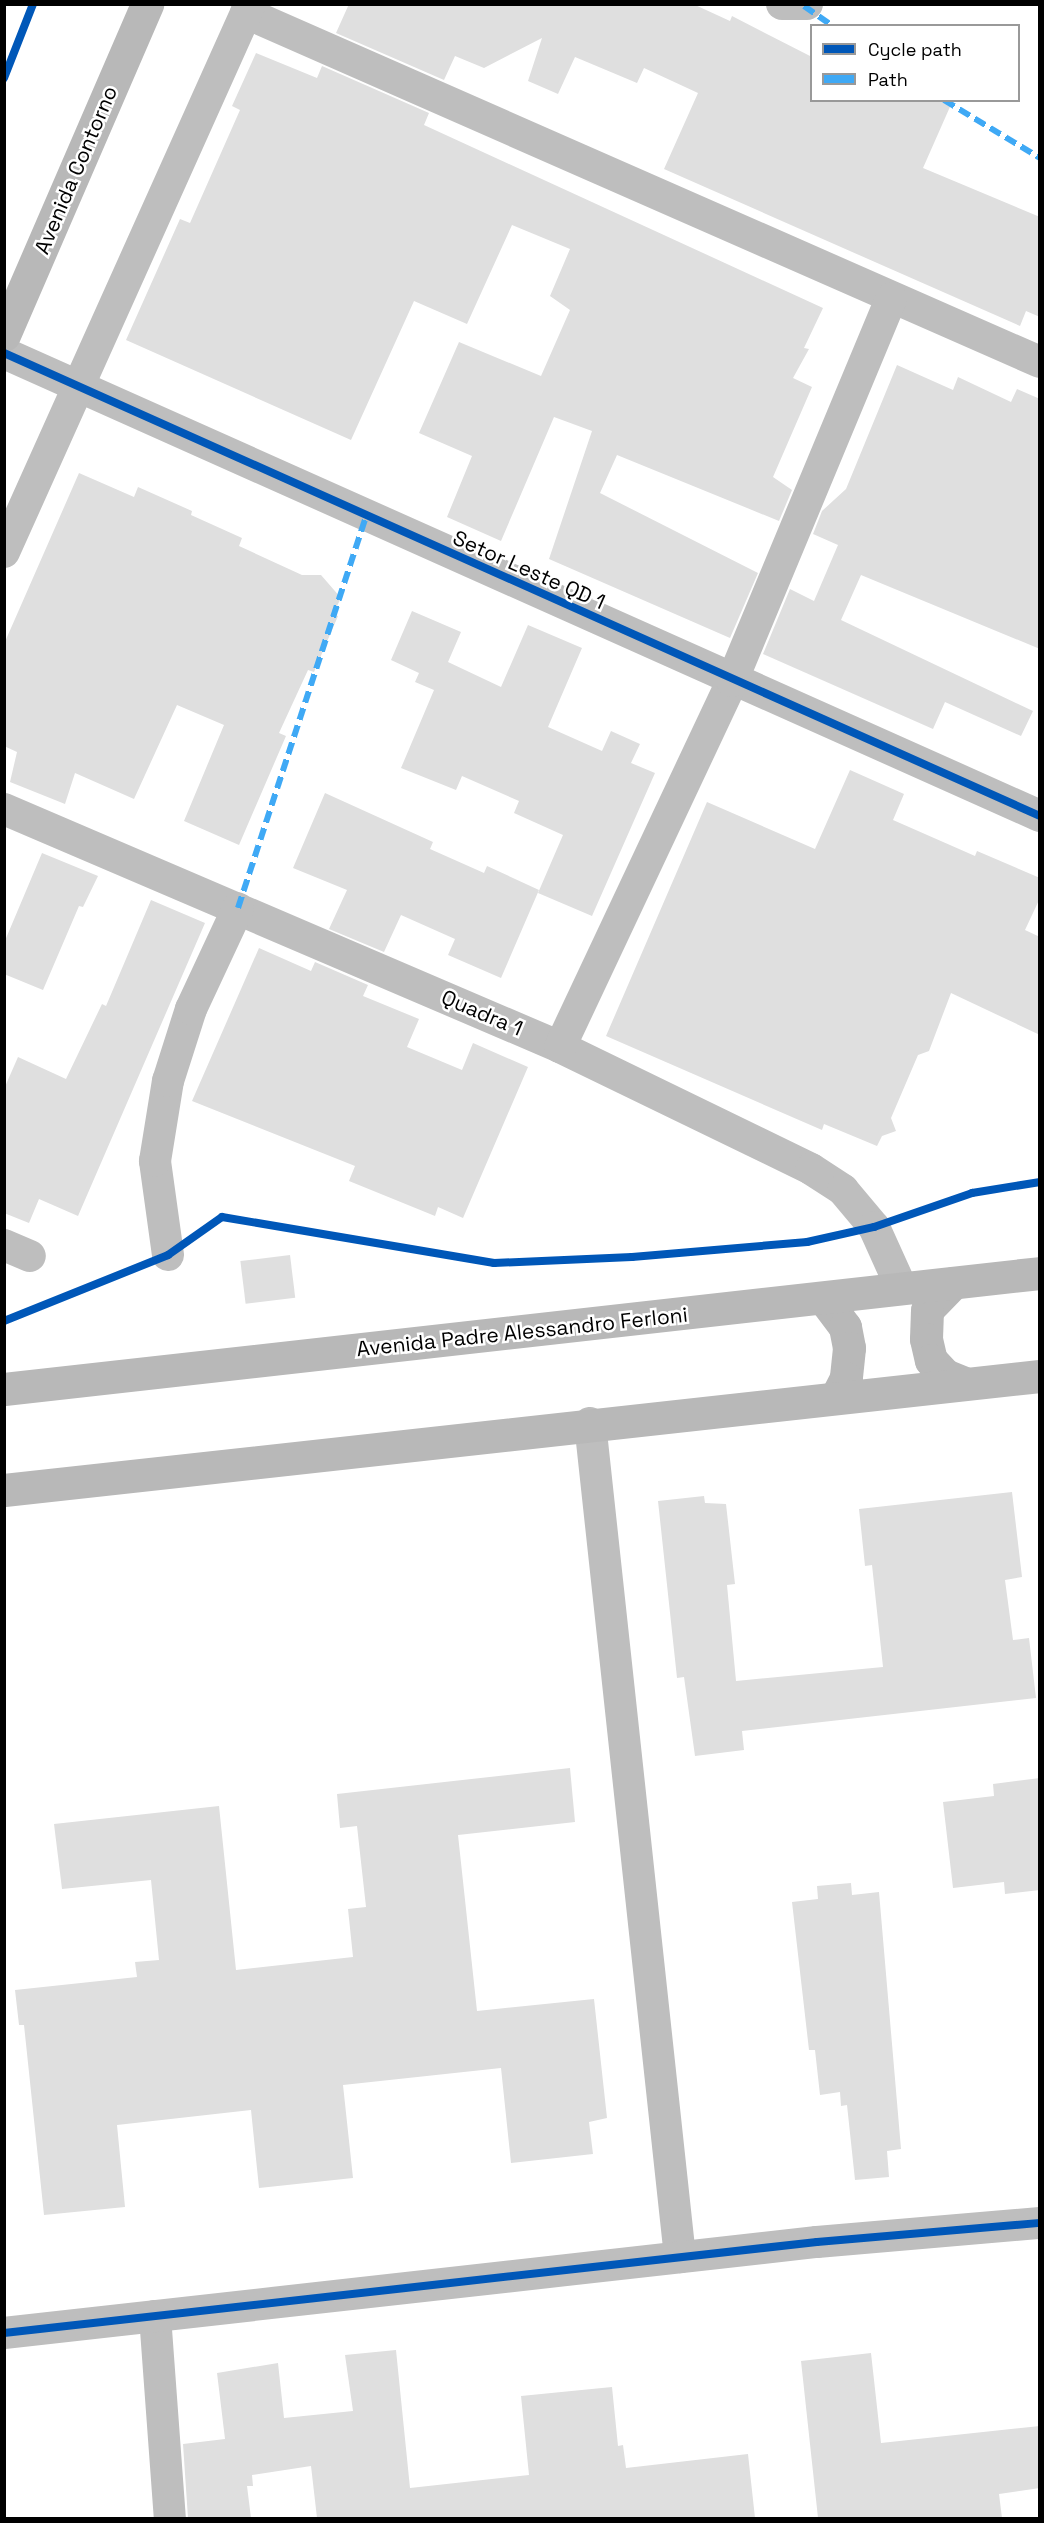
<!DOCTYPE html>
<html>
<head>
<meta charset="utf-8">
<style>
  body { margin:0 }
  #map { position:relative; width:1044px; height:2523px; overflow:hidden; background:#fff; font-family:"Space Grotesk",sans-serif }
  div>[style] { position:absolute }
  .building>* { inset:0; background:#dfdfdf; transform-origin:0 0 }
  .street>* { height:32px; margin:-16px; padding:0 16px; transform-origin:16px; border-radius:16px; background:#bebebe }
  .secondary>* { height:33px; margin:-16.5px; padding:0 16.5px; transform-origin:16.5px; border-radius:16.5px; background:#b8b8b8 }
  .quiet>* { height:6px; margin-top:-3px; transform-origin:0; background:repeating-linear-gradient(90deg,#3fa9f5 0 12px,transparent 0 18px) }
  .cycleway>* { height:8px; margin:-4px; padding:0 4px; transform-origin:4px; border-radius:4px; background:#0057b8 }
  span { translate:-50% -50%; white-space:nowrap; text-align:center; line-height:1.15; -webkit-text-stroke:5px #fff; paint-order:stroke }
  .street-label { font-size:21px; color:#000 }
  .frame { position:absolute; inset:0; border:6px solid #000; pointer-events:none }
  .legend { position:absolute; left:810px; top:24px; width:210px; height:78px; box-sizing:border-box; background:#fff; border:2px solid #999; margin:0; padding:8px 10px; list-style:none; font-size:18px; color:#000 }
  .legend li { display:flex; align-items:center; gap:12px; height:30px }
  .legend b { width:30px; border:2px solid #999 }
</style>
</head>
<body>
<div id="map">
  <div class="building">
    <i style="clip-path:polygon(349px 4px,693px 4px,730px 21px,732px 16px,812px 57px,812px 100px,953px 100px,923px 168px,1040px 217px,1040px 317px,1026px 311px,1020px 326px,664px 169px,698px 93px,644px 68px,637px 83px,575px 57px,558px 94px,528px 81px,542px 38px,484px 68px,455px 56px,444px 80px,336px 33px)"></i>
    <i style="clip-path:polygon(256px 53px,317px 78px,322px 66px,429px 113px,424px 125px,823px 308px,804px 348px,809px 349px,793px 378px,812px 387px,773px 477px,792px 490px,779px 521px,617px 455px,600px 493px,758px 573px,730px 638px,549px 559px,592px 431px,554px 417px,501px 541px,447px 517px,472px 456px,419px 433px,459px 342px,541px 376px,570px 310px,550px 296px,570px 249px,512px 225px,467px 324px,414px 301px,351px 440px,126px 340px,180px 219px,190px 223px,240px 110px,232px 106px)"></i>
    <i style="clip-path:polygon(897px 365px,953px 390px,958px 377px,1011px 402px,1017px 389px,1040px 399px,1040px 649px,861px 575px,841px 620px,1033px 711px,1021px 736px,945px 702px,933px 729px,763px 654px,790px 589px,814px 601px,838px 545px,813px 534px,822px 511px,846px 489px)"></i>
    <i style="clip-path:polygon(79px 473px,134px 497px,138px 487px,192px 511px,191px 515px,242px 538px,239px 546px,302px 575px,321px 575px,341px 598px,333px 614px,338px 616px,314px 672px,308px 670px,279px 733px,286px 736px,239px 845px,184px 821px,224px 725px,177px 705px,134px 799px,75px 773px,65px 804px,10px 782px,17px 752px,4px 746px,4px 644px)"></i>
    <i style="clip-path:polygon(412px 611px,461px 632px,448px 662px,501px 687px,528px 625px,582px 648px,548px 727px,602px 751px,611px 731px,640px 744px,631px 763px,655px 773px,592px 916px,538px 893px,563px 835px,514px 813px,519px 801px,462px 776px,456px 790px,401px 768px,434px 690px,415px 682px,419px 673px,391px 660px)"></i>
    <i style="clip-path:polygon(850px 770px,904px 794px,893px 820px,975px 856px,977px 851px,1040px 878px,1040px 898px,1025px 930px,1040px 937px,1040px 1035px,951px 993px,929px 1051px,918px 1055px,891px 1118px,896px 1131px,882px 1136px,877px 1146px,824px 1124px,822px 1130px,606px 1036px,707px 802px,815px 849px)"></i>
    <i style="clip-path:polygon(325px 793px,433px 842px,430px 849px,484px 873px,487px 866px,539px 890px,501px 978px,448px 955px,455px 939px,401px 915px,384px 952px,329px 929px,347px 890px,293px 868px)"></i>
    <i style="clip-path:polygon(42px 853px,98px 876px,83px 907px,79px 906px,43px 990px,4px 974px,4px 943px)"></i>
    <i style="clip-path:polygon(151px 900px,205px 923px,78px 1216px,39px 1199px,29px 1223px,4px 1213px,4px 1089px,18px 1057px,66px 1079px,102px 1004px,106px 1006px)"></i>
    <i style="clip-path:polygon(259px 948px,311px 971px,315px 962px,368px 985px,363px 996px,419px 1019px,407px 1047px,462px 1070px,473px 1043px,528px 1067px,463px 1218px,438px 1207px,435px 1216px,349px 1181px,355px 1166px,192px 1101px)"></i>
    <i style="left:290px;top:1255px;width:43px;height:50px;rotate:83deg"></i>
    <i style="clip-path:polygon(1012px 1492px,1022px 1577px,1005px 1580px,1013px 1640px,1029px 1638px,1036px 1698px,742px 1731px,744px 1750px,695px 1756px,684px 1677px,677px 1678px,658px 1501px,704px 1496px,705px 1503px,726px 1504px,735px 1584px,727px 1585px,736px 1681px,883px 1667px,872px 1565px,865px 1566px,859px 1509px)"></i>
    <i style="clip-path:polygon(570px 1768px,575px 1822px,458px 1835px,477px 2011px,594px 1999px,607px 2118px,589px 2122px,593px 2154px,511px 2163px,501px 2068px,343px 2085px,353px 2178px,259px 2188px,251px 2110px,117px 2125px,125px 2207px,44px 2215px,24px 2025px,19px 2025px,15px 1990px,137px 1977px,135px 1962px,159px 1960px,151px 1880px,62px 1889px,54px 1824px,219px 1806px,236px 1970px,353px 1957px,348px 1909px,366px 1907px,357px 1826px,340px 1828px,337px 1794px)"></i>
    <i style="clip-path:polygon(1040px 1778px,1040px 1890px,1005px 1894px,1004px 1882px,953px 1888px,943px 1802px,994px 1796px,993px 1784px)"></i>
    <i style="clip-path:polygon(851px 1883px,852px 1895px,879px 1892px,901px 2149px,887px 2151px,889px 2177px,855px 2180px,847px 2105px,841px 2106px,840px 2092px,820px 2095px,815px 2050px,809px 2050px,792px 1902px,818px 1899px,817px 1886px)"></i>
    <i style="clip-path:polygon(396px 2350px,410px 2488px,529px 2475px,521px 2396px,612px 2387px,618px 2446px,623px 2445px,626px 2468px,748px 2454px,755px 2518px,317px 2518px,311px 2466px,252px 2475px,253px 2486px,247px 2486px,251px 2518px,188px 2518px,183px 2444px,225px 2439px,217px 2373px,278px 2363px,284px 2418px,353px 2411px,345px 2355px)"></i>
    <i style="clip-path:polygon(871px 2353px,881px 2443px,1040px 2426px,1040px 2488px,999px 2494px,1002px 2518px,818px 2518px,801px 2361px)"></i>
  </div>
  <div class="street">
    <i style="left:782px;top:4px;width:25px"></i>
    <i style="left:246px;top:13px;width:867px;rotate:23.73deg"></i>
    <i style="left:4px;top:353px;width:1135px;rotate:24.08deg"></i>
    <i style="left:4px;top:552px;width:601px;rotate:-65.82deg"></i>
    <i style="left:4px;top:809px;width:605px;rotate:23.17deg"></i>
    <i style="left:560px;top:1047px;width:279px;rotate:25.9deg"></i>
    <i style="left:811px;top:1169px;width:38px;rotate:33deg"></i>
    <i style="left:843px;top:1190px;width:48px;rotate:50deg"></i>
    <i style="left:874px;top:1227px;width:68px;rotate:65.7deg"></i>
    <i style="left:560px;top:1047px;width:404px;rotate:-64.8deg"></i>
    <i style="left:732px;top:681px;width:414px;rotate:-67.4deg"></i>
    <i style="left:4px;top:1245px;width:28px;rotate:23deg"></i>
    <i style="left:168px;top:1255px;width:95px;rotate:-97.9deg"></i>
    <i style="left:155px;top:1161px;width:81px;rotate:-80.8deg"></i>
    <i style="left:168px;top:1081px;width:76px;rotate:-72.3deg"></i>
    <i style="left:191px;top:1009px;width:111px;rotate:-65deg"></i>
    <i style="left:590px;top:1423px;width:839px;rotate:83.84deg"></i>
    <i style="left:155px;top:2316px;width:203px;rotate:85.8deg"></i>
    <i style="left:4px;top:2333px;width:818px;rotate:-6.39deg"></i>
    <i style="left:817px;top:2242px;width:224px;rotate:-4.9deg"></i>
  </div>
  <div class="secondary">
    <i style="left:4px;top:335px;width:361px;rotate:-66.6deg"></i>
    <i style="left:953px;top:1283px;width:37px;rotate:134deg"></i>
    <i style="left:927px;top:1310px;width:29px;rotate:92deg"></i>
    <i style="left:926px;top:1339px;width:22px;rotate:77deg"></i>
    <i style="left:931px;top:1360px;width:21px;rotate:47deg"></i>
    <i style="left:945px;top:1375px;width:22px;rotate:22deg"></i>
    <i style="left:824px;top:1299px;width:35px;rotate:53deg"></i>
    <i style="left:845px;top:1327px;width:21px;rotate:79deg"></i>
    <i style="left:849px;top:1348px;width:30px;rotate:96deg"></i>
    <i style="left:846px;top:1378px;width:20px;rotate:117deg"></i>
    <i style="left:4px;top:1389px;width:1042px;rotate:-6.39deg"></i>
    <i style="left:4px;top:1490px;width:1042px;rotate:-6.28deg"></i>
  </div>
  <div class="quiet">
    <i style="left:804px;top:6px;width:35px;rotate:35deg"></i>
    <i style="left:944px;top:100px;width:112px;rotate:31.1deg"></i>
    <i style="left:238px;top:908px;width:411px;rotate:-71.9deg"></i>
  </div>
  <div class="cycleway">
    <i style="left:4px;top:78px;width:79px;rotate:-68.6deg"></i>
    <i style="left:4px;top:353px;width:1135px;rotate:24.08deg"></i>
    <i style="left:4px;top:1321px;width:177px;rotate:-21.9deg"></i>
    <i style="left:168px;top:1255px;width:66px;rotate:-35.1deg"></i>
    <i style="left:222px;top:1217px;width:276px;rotate:9.6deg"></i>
    <i style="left:494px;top:1263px;width:138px;rotate:-2.5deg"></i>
    <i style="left:632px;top:1257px;width:176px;rotate:-4.9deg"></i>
    <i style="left:807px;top:1242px;width:69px;rotate:-12.6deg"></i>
    <i style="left:874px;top:1227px;width:104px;rotate:-19.1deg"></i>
    <i style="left:972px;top:1193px;width:69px;rotate:-9.2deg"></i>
    <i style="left:4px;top:2333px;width:818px;rotate:-6.39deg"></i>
    <i style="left:817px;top:2242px;width:224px;rotate:-4.9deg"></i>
  </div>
  <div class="street-label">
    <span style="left:76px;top:170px;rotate:-67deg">Avenida Contorno</span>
    <span style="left:529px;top:570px;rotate:24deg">Setor Leste QD 1</span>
    <span style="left:482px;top:1013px;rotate:23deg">Quadra 1</span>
    <span style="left:522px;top:1332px;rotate:-6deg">Avenida Padre Alessandro Ferloni</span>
  </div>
  <div class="frame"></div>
  <ul class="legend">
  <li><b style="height:8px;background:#0057b8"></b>Cycle path</li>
  <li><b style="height:8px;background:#3fa9f5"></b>Path</li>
  </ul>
</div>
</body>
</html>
